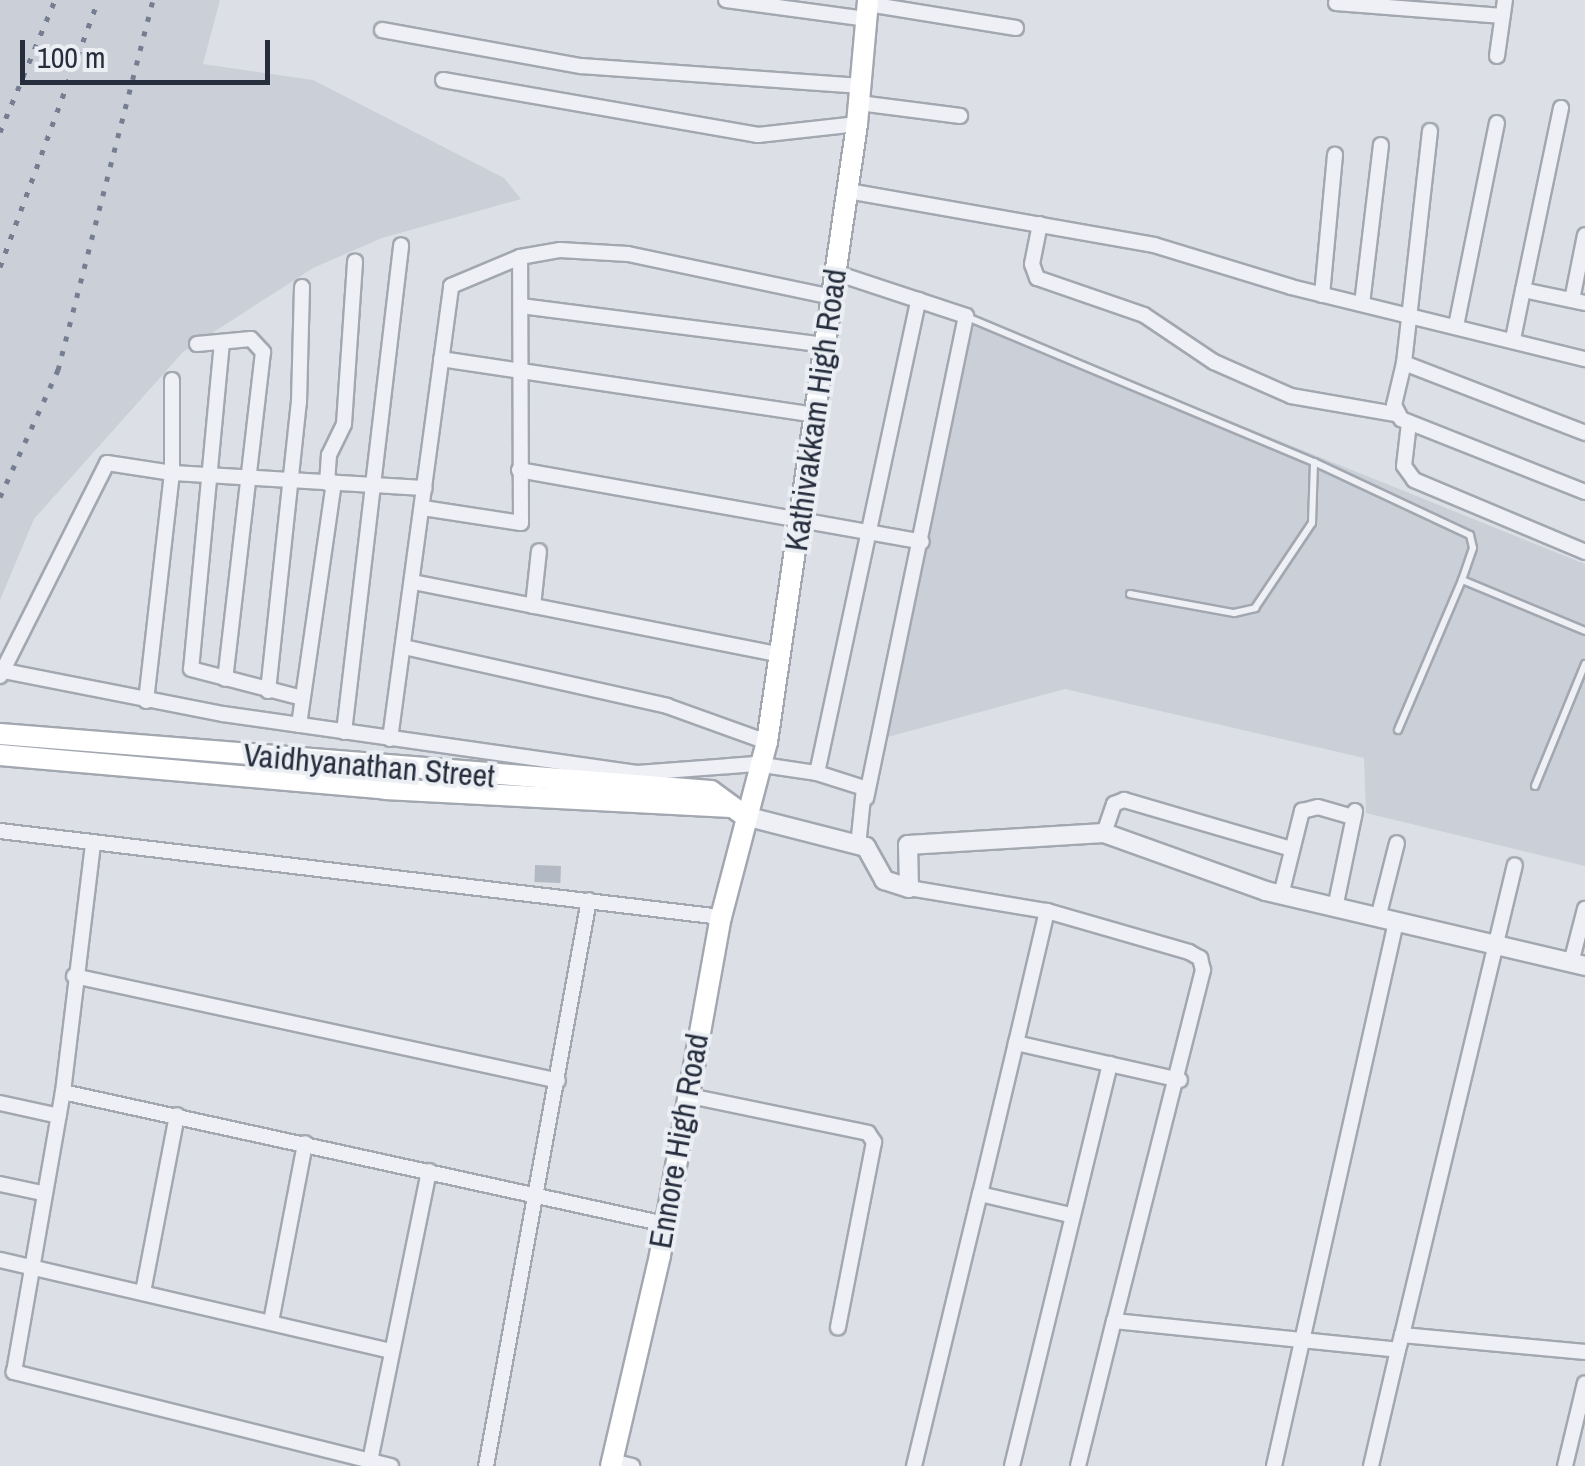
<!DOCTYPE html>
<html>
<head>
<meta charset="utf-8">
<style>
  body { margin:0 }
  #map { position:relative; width:1585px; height:1466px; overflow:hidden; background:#dce0e6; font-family:"Archivo Narrow",sans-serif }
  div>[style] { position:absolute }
  .built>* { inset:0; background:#cacfd8 }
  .building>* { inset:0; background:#b3b9c3; transform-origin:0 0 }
  .roads { filter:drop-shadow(2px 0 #a2a7b0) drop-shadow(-2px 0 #a2a7b0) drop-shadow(0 2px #a2a7b0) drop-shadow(0 -2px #a2a7b0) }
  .service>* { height:6px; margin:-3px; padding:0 3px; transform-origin:3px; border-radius:3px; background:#eef0f5 }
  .minor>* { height:14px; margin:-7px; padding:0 7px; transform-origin:7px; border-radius:7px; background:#eef0f5 }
  .tertiary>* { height:18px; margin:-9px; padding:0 9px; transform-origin:9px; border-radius:9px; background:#eef0f5 }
  .secondary>* { height:20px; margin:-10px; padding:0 10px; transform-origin:10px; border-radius:10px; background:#fff }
  .rail>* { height:5px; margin-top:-2.5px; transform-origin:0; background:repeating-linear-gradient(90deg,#757e90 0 5px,transparent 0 15px) }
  span { translate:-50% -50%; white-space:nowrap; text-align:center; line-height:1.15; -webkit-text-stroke:8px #ebeff4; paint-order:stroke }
  .street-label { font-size:32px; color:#262d3d }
  .scale { position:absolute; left:20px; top:40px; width:250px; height:45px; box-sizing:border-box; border:5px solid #262d3d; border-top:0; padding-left:12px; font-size:30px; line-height:35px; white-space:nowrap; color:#262d3d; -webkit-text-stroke:8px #ebeff4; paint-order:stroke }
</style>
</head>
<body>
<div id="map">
  <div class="built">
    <i style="clip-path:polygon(0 0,220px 0,203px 64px,313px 80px,504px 178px,521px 199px,382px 238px,313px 268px,183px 352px,34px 519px,0 600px)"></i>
    <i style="clip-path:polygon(975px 318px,1585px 564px,1585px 866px,1366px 813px,1364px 758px,1065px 689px,884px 738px)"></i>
  </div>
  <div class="building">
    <i style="left:535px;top:865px;width:26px;height:17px;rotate:2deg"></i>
  </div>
  <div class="roads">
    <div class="service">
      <i style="left:967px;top:317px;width:376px;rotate:22.7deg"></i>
      <i style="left:1314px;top:462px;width:172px;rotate:25.1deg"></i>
      <i style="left:1470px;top:535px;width:13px;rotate:77deg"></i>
      <i style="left:1473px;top:548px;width:34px;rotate:109deg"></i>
      <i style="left:1462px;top:580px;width:133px;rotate:22.5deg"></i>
      <i style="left:1130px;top:594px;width:106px;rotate:10.4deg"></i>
      <i style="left:1234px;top:613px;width:22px;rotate:-13deg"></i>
      <i style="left:1255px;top:608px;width:102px;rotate:-56.2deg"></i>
      <i style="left:1312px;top:523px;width:61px;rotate:-88.1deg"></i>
      <i style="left:1398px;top:730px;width:163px;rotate:-66.9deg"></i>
      <i style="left:1535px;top:786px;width:132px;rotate:-67.7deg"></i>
    </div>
    <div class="minor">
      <i style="left:726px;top:0;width:141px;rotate:7.7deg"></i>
      <i style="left:1336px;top:3px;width:167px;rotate:4.5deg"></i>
      <i style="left:868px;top:4px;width:150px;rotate:9.2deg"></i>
      <i style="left:382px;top:30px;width:202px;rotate:10.3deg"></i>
      <i style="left:581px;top:66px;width:281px;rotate:4.1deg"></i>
      <i style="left:1497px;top:56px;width:57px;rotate:-81.9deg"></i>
      <i style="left:443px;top:80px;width:320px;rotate:9.9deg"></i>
      <i style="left:758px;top:135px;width:100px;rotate:-6.3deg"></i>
      <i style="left:859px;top:103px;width:102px;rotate:7.3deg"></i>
      <i style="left:1430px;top:131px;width:233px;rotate:96.4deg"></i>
      <i style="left:1404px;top:363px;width:194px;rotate:21.1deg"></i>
      <i style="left:848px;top:191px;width:311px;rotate:10deg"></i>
      <i style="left:1154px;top:245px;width:143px;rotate:17deg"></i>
      <i style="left:1291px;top:287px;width:303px;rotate:13.8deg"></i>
      <i style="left:1040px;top:224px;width:41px;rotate:101.3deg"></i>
      <i style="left:1032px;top:264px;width:15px;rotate:70deg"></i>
      <i style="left:1037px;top:278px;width:113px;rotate:19.1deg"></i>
      <i style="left:1144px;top:315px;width:84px;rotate:33.9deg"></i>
      <i style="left:1214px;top:362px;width:84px;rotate:23.8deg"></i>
      <i style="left:1291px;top:396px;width:106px;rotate:9.8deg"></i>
      <i style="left:836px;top:273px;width:137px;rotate:18.3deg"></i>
      <i style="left:966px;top:316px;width:492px;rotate:101.7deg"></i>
      <i style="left:1523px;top:290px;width:186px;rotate:-78.2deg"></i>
      <i style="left:1322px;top:295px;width:141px;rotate:-84.7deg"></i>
      <i style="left:1572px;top:300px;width:66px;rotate:-78.7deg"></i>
      <i style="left:1362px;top:304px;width:160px;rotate:-83.2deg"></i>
      <i style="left:521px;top:306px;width:306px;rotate:7.3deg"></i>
      <i style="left:1456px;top:326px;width:207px;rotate:-78.6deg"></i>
      <i style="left:1513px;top:339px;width:50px;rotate:-78.5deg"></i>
      <i style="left:1523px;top:290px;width:63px;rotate:11.8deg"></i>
      <i style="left:222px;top:342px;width:328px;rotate:95.4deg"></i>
      <i style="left:191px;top:669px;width:115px;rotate:14.6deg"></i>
      <i style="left:197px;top:344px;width:54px;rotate:-5.3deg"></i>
      <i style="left:251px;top:339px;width:18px;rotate:47deg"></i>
      <i style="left:263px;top:352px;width:329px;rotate:96.6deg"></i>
      <i style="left:441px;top:359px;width:378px;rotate:8.5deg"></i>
      <i style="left:1404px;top:363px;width:43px;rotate:103.4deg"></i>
      <i style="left:1394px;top:405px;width:16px;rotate:63deg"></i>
      <i style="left:1401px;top:419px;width:198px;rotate:21.6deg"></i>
      <i style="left:1409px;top:423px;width:43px;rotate:96.6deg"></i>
      <i style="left:1404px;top:466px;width:17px;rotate:54deg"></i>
      <i style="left:1414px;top:480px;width:186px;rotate:22.8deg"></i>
      <i style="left:519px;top:470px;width:409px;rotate:10.1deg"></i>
      <i style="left:327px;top:483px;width:28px;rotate:-86deg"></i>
      <i style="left:329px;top:455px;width:34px;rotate:-64deg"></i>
      <i style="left:344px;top:424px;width:163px;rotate:-86.1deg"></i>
      <i style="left:423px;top:508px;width:99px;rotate:8.7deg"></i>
      <i style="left:521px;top:523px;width:266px;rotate:-90.2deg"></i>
      <i style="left:413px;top:582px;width:374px;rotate:11.2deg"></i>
      <i style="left:533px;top:606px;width:55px;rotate:-83.8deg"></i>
      <i style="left:404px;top:647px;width:270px;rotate:12.6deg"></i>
      <i style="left:667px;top:706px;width:106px;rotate:19.8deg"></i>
      <i style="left:4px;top:671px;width:223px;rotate:11.1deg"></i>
      <i style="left:223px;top:714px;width:418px;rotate:8.1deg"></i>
      <i style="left:637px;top:773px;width:119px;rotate:-4.3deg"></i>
      <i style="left:756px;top:764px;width:62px;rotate:8.4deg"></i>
      <i style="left:817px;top:773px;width:49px;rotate:17.7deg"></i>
      <i style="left:864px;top:788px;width:58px;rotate:95.9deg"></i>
      <i style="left:0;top:676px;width:238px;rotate:-63.3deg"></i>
      <i style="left:107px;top:463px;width:66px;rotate:8.7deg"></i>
      <i style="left:172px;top:473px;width:93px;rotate:-90deg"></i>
      <i style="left:268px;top:691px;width:291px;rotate:-83.9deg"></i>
      <i style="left:299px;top:402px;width:115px;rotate:-88.5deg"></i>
      <i style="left:146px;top:701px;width:229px;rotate:-83.5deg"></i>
      <i style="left:172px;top:473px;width:253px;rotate:3.4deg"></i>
      <i style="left:299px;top:725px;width:245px;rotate:-81.8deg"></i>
      <i style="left:344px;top:732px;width:490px;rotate:-83.3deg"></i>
      <i style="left:390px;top:739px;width:457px;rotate:-82.3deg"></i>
      <i style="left:451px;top:286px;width:75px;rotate:-22.8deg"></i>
      <i style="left:520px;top:257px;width:41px;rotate:-9.9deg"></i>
      <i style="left:560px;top:250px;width:68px;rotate:3.4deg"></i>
      <i style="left:628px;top:254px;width:208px;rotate:11.9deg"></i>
      <i style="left:817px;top:773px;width:484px;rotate:-77.9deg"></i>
      <i style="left:0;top:831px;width:726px;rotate:6.8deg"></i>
      <i style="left:1104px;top:833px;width:31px;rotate:-71deg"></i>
      <i style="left:1114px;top:804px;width:11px;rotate:-22deg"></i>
      <i style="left:1124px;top:800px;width:175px;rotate:16.3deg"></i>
      <i style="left:909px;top:888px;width:140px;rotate:9.5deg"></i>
      <i style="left:1047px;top:911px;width:136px;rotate:103.2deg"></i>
      <i style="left:1016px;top:1043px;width:168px;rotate:12.7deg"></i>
      <i style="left:1281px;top:895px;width:87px;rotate:-76deg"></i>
      <i style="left:1302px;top:811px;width:16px;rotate:-14deg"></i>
      <i style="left:1318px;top:807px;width:37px;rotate:16deg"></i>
      <i style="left:1335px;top:908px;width:99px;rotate:-78.3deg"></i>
      <i style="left:1047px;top:911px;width:148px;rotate:16.1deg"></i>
      <i style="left:1189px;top:952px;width:13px;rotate:29deg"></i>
      <i style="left:1200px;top:958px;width:12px;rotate:76deg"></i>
      <i style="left:1203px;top:970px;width:362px;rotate:104.2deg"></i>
      <i style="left:1378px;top:918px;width:77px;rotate:-75.8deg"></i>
      <i style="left:1571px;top:963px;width:56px;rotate:-75.5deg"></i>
      <i style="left:74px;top:976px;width:495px;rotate:12.2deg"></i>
      <i style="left:63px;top:1092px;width:251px;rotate:-83.1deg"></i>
      <i style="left:685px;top:1095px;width:187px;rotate:11.7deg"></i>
      <i style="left:868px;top:1133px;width:11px;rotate:56deg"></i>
      <i style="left:874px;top:1142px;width:189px;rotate:101deg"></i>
      <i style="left:0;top:1103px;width:60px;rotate:12.4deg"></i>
      <i style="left:0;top:1184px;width:43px;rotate:12.1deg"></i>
      <i style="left:980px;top:1194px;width:155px;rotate:-76.6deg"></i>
      <i style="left:0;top:1260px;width:402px;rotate:13.1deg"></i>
      <i style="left:143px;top:1292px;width:180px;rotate:-79.1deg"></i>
      <i style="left:271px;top:1322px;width:182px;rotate:-79.2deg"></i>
      <i style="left:1402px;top:1335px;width:483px;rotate:-76.5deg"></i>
      <i style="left:612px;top:1461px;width:21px;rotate:14deg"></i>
      <i style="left:369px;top:1466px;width:301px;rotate:-78.5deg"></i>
      <i style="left:391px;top:1466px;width:389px;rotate:-166deg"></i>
      <i style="left:14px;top:1372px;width:284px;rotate:-80.1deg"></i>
      <i style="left:63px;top:1092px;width:616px;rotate:12.37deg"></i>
      <i style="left:486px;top:1466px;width:575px;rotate:-79.69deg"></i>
      <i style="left:914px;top:1466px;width:280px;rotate:-76.4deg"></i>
      <i style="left:980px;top:1194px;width:92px;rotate:13.1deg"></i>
      <i style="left:1012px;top:1466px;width:414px;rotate:-76.3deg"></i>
      <i style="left:1078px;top:1466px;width:149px;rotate:-76.1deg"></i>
      <i style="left:1114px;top:1321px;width:285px;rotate:5.8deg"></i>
      <i style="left:1398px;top:1350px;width:16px;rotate:-75deg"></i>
      <i style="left:1402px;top:1335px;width:184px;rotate:5.3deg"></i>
      <i style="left:1274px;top:1466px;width:558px;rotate:-77.36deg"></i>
      <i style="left:1371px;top:1466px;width:119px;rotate:-76.9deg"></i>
      <i style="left:1565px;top:1466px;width:85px;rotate:-76.5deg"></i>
    </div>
    <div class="tertiary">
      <i style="left:745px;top:816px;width:125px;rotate:14.4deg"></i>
      <i style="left:866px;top:847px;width:38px;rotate:61deg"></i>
      <i style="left:884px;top:880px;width:26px;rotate:18deg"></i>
      <i style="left:909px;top:888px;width:43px;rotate:-91.3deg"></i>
      <i style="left:908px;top:845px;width:196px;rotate:-3.5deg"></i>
      <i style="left:1104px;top:833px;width:172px;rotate:19.7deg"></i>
      <i style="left:1266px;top:891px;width:328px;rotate:13.2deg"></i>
    </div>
    <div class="secondary">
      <i style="left:0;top:734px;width:713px;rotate:4.58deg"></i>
      <i style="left:711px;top:791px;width:42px;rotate:36.3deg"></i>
      <i style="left:0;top:755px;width:386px;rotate:5deg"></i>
      <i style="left:385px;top:789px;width:346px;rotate:3deg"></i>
      <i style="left:611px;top:1466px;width:217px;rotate:-76.9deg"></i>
      <i style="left:660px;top:1255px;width:343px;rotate:-79.8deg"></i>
      <i style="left:721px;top:917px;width:181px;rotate:-75.3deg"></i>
      <i style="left:767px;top:742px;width:625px;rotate:-81.71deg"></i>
      <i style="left:857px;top:124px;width:124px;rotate:-84.9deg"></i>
    </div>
  </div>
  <div class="rail">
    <i style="left:0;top:132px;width:143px;rotate:-67.4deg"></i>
    <i style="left:0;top:267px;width:284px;rotate:-69.8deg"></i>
    <i style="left:0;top:497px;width:140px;rotate:-65.5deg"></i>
    <i style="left:58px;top:370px;width:382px;rotate:-75.6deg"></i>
  </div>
  <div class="street-label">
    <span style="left:816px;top:410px;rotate:-82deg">Kathivakkam High Road</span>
    <span style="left:369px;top:766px;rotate:5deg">Vaidhyanathan Street</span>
    <span style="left:679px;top:1141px;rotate:-80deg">Ennore High Road</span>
  </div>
  <div class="scale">100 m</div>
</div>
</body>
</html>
